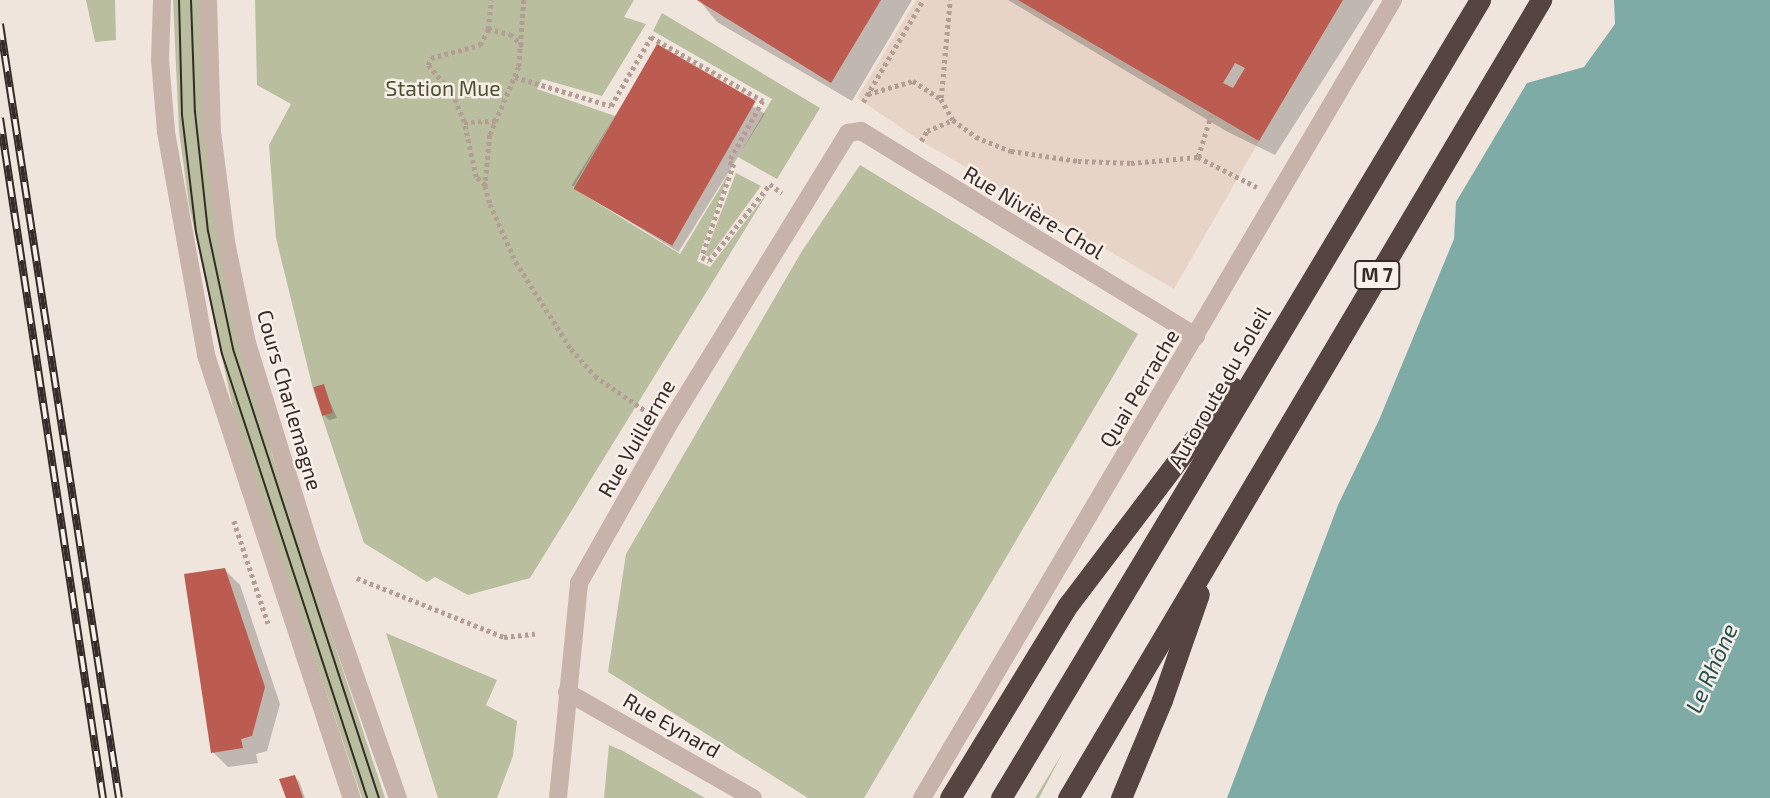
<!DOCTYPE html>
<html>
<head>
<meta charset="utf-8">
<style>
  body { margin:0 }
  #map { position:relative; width:1770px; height:798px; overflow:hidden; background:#f0e5dd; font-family:"Exo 2",sans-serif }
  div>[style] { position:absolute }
  .green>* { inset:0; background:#b8be9e }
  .plaza>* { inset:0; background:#e7d4c6 }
  .water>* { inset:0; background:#7faba7 }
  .shadow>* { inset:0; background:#0003; transform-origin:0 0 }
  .building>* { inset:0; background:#bc5b50; transform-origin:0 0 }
  .path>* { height:4.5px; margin-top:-2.25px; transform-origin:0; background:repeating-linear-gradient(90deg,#b39d94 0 3.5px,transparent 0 7px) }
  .minor>* { height:18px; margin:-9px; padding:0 9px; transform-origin:9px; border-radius:9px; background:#c7b3aa }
  .highway>* { height:21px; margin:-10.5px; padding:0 10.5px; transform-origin:10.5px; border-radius:10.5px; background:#564441 }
  .tram>* { height:2px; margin:-1px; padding:0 1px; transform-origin:1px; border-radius:1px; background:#352b29 }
  .rail>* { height:8px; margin-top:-4px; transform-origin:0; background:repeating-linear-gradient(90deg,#f8efe9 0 16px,#352b29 0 32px); box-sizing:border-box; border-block:2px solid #352b29 }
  span { translate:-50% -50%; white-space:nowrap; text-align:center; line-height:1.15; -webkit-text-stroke:5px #f8efe9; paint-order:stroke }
  .shield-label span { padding:2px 5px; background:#f8efe9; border:2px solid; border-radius:5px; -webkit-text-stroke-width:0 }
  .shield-label { font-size:19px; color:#352b29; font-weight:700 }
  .park-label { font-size:21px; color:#4a522f }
  .street-label { font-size:21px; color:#352b29 }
  .water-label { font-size:23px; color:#225350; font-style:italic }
</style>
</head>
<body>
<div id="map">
  <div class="green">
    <i style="clip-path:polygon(86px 0,115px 0,116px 40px,95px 42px)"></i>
    <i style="clip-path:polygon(173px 0,201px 0,202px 68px,272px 455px,385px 798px,362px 798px,237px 427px,189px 205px,179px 131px)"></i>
    <i style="clip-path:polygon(255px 0,634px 0,624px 17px,646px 24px,602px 96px,542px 79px,537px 89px,615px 116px,573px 188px,680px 254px,729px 173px,697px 261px,710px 267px,768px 192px,530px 578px,468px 595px,435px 577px,427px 582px,364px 543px,313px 389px,276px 238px,269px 145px,291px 104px,257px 85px)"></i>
    <i style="clip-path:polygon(662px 13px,820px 108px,777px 179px,738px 157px,772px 99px,653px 31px)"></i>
    <i style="clip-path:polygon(860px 165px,1138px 334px,864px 798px,808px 798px,608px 672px,626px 554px,802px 251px)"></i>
    <i style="clip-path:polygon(736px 173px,761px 186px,709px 257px,705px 255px)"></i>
    <i style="clip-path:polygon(386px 633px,497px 680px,486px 705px,517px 721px,513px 756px,497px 798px,438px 798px)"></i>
    <i style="clip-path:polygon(609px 745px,623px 751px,705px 798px,604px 798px)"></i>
    <i style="clip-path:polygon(1063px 752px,1039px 798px,1035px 798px)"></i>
  </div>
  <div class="plaza">
    <i style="clip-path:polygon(916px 0,1018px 0,1259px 141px,1174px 289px,921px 141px,857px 98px)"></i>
  </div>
  <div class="water">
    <i style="clip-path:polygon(1614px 0,1770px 0,1770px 798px,1227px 798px,1338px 505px,1379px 420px,1454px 239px,1456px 202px,1527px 83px,1584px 67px,1615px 24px)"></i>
  </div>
  <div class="shadow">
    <i style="clip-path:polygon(699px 0,912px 0,852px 101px,717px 22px)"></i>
    <i style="clip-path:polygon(1008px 0,1374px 0,1275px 155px,1226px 131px)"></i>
    <i style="left:658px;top:47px;width:126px;height:163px;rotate:32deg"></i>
    <i style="clip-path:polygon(323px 386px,337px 418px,329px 420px,325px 416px)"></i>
    <i style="clip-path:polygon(225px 570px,240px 585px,280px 704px,267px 751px,256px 754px,258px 763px,228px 767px,213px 752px)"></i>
    <i style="clip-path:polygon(294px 777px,299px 781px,305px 798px,287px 798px)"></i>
  </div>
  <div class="building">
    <i style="clip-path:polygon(697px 0,881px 0,831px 83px)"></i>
    <i style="clip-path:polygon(evenodd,1018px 0,1343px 0,1259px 141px,1018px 0,1235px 63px,1245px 68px,1233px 88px,1223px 83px,1235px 63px)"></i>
    <i style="left:657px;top:44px;width:114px;height:167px;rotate:30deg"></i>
    <i style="left:324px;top:384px;width:30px;height:11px;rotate:73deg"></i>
    <i style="clip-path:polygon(225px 568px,265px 687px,252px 736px,241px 739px,243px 748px,211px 753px,184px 574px)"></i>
    <i style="clip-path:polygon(295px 775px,303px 798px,286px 798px,279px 779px)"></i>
  </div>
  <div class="path">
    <i style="left:524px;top:0;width:67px;rotate:94.3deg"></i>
    <i style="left:519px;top:67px;width:74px;rotate:113.1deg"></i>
    <i style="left:490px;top:135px;width:51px;rotate:95.6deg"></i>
    <i style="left:485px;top:186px;width:19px;rotate:74deg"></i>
    <i style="left:490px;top:204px;width:64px;rotate:65.9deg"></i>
    <i style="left:516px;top:262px;width:103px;rotate:57.7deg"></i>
    <i style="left:571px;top:349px;width:36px;rotate:48deg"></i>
    <i style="left:595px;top:376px;width:67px;rotate:34.6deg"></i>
    <i style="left:488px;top:29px;width:23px;rotate:13deg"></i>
    <i style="left:510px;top:34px;width:18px;rotate:43deg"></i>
    <i style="left:515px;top:77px;width:100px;rotate:16.8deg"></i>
    <i style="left:611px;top:106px;width:80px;rotate:-59.9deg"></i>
    <i style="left:651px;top:37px;width:129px;rotate:29.7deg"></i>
    <i style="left:763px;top:101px;width:70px;rotate:119.1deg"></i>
    <i style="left:729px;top:162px;width:5px;rotate:22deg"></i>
    <i style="left:734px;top:164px;width:98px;rotate:109deg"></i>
    <i style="left:702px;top:257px;width:8px;rotate:30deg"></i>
    <i style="left:709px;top:261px;width:98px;rotate:-51.6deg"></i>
    <i style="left:770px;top:184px;width:15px;rotate:37deg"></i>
    <i style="left:868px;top:94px;width:47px;rotate:-16.1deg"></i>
    <i style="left:913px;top:81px;width:33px;rotate:33deg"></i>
    <i style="left:941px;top:99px;width:24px;rotate:60deg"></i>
    <i style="left:953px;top:120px;width:29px;rotate:36deg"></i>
    <i style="left:976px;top:137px;width:38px;rotate:22deg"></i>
    <i style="left:1011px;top:151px;width:68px;rotate:8.5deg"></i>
    <i style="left:1078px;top:161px;width:53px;rotate:2.2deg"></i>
    <i style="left:1131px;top:163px;width:67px;rotate:-5.1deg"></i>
    <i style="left:1198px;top:157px;width:66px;rotate:27deg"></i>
    <i style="left:941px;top:98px;width:98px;rotate:-84.8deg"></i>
    <i style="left:863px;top:102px;width:118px;rotate:-59.5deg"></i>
    <i style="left:464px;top:122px;width:33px;rotate:-2deg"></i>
    <i style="left:921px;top:141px;width:12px;rotate:-59deg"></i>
    <i style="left:927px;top:131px;width:28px;rotate:-23deg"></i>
    <i style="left:1198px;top:157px;width:44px;rotate:-72.8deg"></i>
    <i style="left:485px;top:185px;width:12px;rotate:-138deg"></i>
    <i style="left:476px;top:177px;width:56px;rotate:-102.3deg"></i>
    <i style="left:464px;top:122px;width:29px;rotate:-112deg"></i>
    <i style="left:453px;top:95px;width:39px;rotate:-130deg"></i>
    <i style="left:428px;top:65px;width:8px;rotate:-67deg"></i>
    <i style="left:431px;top:58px;width:51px;rotate:-14.9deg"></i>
    <i style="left:480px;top:45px;width:18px;rotate:-63deg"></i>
    <i style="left:488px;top:29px;width:29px;rotate:-84deg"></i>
    <i style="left:234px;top:521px;width:108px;rotate:71.6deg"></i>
    <i style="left:357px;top:578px;width:158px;rotate:21.9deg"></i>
    <i style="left:504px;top:637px;width:31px;rotate:-6deg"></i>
  </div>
  <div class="minor">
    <i style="left:162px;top:0;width:60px;rotate:91.9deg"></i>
    <i style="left:160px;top:60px;width:72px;rotate:85.2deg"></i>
    <i style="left:166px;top:132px;width:227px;rotate:79.8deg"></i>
    <i style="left:206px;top:355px;width:466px;rotate:71.8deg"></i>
    <i style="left:208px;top:0;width:132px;rotate:88.3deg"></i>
    <i style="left:212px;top:132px;width:111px;rotate:82.7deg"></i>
    <i style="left:226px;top:242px;width:103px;rotate:78.3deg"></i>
    <i style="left:247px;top:343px;width:217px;rotate:72.8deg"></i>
    <i style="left:311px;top:550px;width:263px;rotate:70.7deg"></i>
    <i style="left:567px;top:692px;width:214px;rotate:29.7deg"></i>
    <i style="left:558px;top:798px;width:216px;rotate:-84.4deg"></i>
    <i style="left:579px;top:583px;width:183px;rotate:-60.5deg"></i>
    <i style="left:669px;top:424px;width:342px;rotate:-58.4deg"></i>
    <i style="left:848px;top:133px;width:13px;rotate:-9deg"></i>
    <i style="left:861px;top:131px;width:393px;rotate:31.5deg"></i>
    <i style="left:922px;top:798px;width:927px;rotate:-59.45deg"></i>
  </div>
  <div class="highway">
    <i style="left:950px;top:798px;width:226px;rotate:-58.6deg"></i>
    <i style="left:1068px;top:605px;width:273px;rotate:-52.8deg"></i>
    <i style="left:1001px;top:798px;width:931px;rotate:-59.03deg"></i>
    <i style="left:1068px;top:798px;width:928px;rotate:-59.34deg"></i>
    <i style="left:1121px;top:798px;width:106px;rotate:-67.3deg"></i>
    <i style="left:1162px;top:700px;width:112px;rotate:-70.8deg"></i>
  </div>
  <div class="tram">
    <i style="left:179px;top:0;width:115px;rotate:88.5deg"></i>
    <i style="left:182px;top:115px;width:118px;rotate:83.2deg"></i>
    <i style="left:196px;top:232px;width:125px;rotate:78deg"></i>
    <i style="left:222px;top:354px;width:467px;rotate:71.9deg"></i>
    <i style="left:191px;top:0;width:112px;rotate:88deg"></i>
    <i style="left:195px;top:112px;width:120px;rotate:83.8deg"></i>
    <i style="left:208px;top:231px;width:121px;rotate:78deg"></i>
    <i style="left:233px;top:349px;width:472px;rotate:72deg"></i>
  </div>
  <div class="rail">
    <i style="left:0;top:24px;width:783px;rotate:81.26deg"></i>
    <i style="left:0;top:118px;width:688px;rotate:81.39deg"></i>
  </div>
  <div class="shield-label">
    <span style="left:1377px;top:275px">M 7</span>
  </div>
  <div class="park-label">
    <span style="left:443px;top:88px">Station Mue</span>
  </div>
  <div class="street-label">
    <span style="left:1034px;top:212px;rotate:31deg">Rue Nivière-Chol</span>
    <span style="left:1219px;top:387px;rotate:-60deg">Autoroute du Soleil</span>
    <span style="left:1139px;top:388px;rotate:-59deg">Quai Perrache</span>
    <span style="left:290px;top:400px;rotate:74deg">Cours Charlemagne</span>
    <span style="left:636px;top:438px;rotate:-60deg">Rue Vuillerme</span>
    <span style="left:672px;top:725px;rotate:30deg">Rue Eynard</span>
  </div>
  <div class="water-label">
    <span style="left:1711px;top:668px;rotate:-66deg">Le Rhône</span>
  </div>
</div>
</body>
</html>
